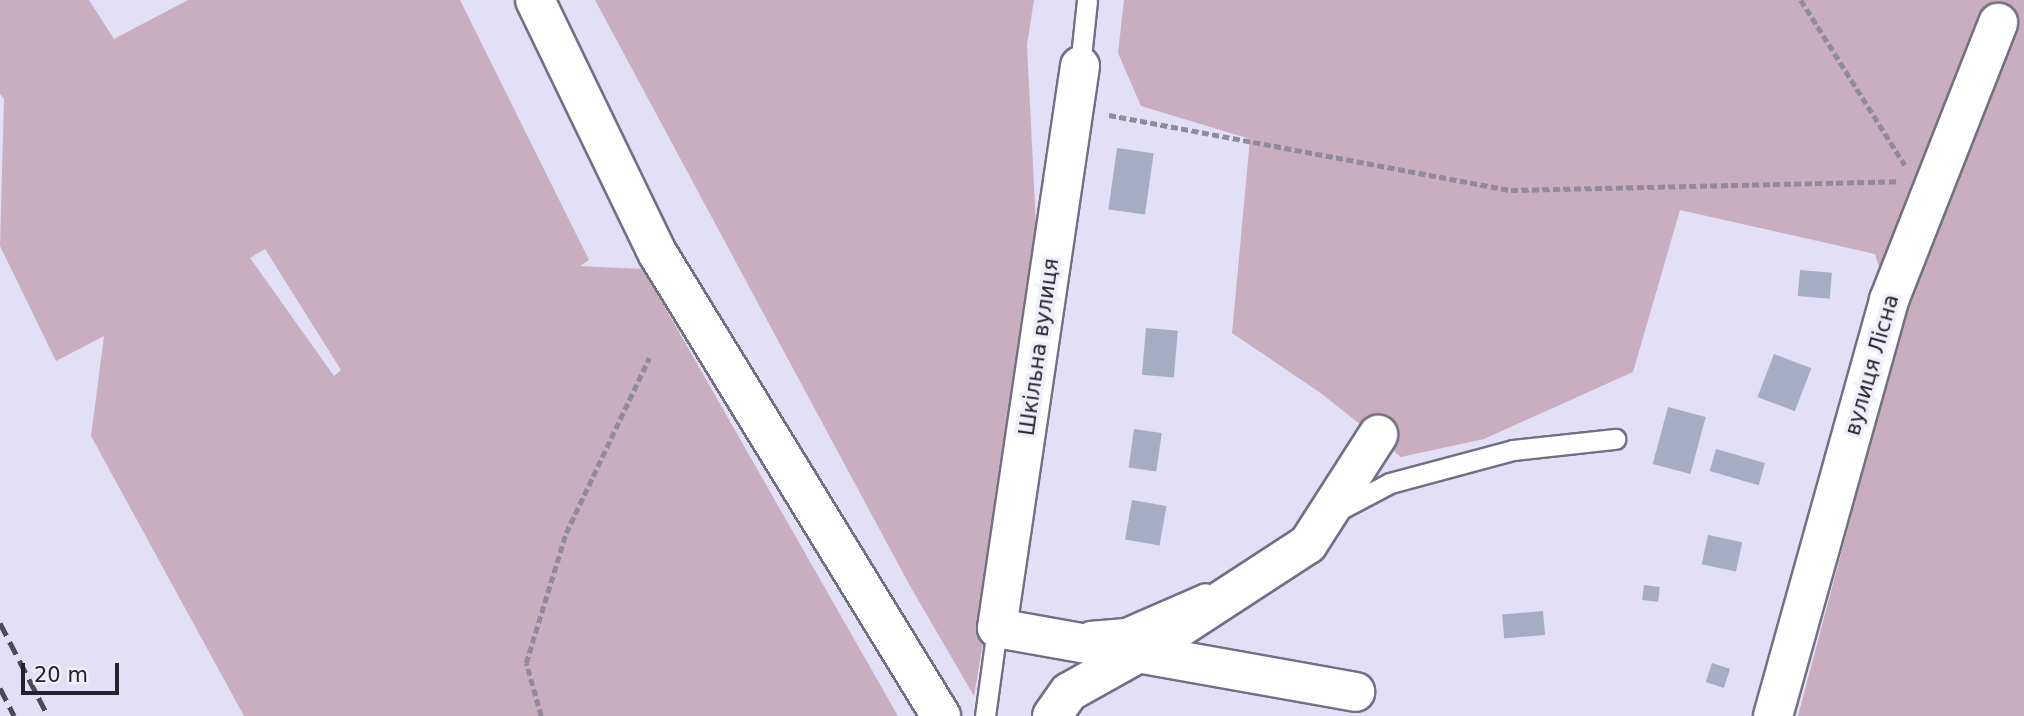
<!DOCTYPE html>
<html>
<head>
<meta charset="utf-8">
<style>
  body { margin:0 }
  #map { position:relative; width:2024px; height:716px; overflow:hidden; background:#e3dff7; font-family:"DejaVu Sans",sans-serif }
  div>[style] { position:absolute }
  .green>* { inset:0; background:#c9aebf }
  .building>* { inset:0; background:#a5adc4; transform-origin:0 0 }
  .path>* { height:4.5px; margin-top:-2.25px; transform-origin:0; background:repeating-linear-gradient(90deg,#8f8b9d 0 7px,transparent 0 10.5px) }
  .roads { filter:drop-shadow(2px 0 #736f85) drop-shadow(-2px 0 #736f85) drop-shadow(0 2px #736f85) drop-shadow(0 -2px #736f85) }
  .lane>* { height:19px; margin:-9.5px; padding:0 9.5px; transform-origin:9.5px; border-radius:9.5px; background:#fff }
  .street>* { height:38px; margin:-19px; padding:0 19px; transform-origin:19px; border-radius:19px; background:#fff }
  .rail>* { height:5px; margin-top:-2.5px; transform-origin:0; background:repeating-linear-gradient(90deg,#4d4a57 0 14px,transparent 0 21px) }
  span { translate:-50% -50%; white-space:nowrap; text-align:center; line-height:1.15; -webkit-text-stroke:7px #f0edfc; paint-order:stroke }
  .street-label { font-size:21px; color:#23212a }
  .scale { position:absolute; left:21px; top:663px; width:98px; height:32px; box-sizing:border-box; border:4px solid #23212a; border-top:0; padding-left:9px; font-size:21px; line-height:24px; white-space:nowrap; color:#23212a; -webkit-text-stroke:5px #f0edfc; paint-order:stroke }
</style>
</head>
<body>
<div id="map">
  <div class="green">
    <i style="clip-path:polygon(evenodd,0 0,89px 0,114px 39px,188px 0,460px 0,589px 260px,580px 266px,643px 269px,898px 716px,244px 716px,91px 436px,104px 336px,56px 361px,0 246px,4px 99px,0 94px,0 0,265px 249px,341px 370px,334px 376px,250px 258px,265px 249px)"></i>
    <i style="clip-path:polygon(595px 0,1034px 0,1027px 45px,1040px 305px,974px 696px,910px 586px)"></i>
    <i style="clip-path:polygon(1124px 0,2024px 0,2024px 716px,1798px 716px,1899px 335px,1875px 254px,1680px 210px,1633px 372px,1484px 439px,1401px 457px,1322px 394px,1232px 333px,1250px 139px,1141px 106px,1118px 53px)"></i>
  </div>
  <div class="building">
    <i style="left:1117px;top:148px;width:37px;height:62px;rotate:8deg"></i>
    <i style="left:1800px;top:270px;width:32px;height:26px;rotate:5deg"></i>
    <i style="left:1146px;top:328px;width:32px;height:47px;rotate:5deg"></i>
    <i style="left:1774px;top:354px;width:40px;height:46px;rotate:21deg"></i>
    <i style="left:1668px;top:407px;width:39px;height:59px;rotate:15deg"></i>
    <i style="left:1134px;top:429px;width:28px;height:39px;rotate:8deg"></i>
    <i style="left:1716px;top:449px;width:51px;height:23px;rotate:16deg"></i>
    <i style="left:1132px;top:500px;width:35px;height:40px;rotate:10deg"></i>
    <i style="left:1708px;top:535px;width:35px;height:30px;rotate:12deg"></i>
    <i style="left:1644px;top:585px;width:16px;height:15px;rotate:7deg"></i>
    <i style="left:1543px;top:611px;width:24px;height:41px;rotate:85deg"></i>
    <i style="left:1712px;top:663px;width:19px;height:20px;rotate:18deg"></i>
  </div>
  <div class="path">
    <i style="left:1801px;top:0;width:195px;rotate:57.8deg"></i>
    <i style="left:1109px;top:115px;width:409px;rotate:10.6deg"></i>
    <i style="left:1511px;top:190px;width:387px;rotate:-1.3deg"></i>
    <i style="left:541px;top:716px;width:55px;rotate:-105.8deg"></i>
    <i style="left:526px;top:663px;width:136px;rotate:-72.9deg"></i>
    <i style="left:566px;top:533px;width:194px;rotate:-64.6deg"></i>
  </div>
  <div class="roads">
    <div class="lane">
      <i style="left:1080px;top:66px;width:66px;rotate:-83.9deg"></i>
      <i style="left:1337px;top:511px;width:60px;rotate:-27.8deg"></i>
      <i style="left:1390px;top:483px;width:127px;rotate:-15deg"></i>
      <i style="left:1513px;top:450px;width:103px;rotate:-6.2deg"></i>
      <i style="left:1089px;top:631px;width:36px;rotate:-5deg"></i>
      <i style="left:1125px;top:628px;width:87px;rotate:-23.6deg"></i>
      <i style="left:985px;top:716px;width:89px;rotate:-82.2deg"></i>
      <i style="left:997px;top:628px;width:6px;rotate:9deg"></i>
    </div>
    <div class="street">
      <i style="left:535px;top:0;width:282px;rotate:64.2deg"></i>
      <i style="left:658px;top:254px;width:542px;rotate:58.51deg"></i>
      <i style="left:1080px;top:66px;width:568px;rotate:98.4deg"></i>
      <i style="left:997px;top:628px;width:364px;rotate:10.1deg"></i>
      <i style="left:1052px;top:716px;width:29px;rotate:-55deg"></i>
      <i style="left:1069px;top:692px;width:96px;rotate:-29.2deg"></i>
      <i style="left:1153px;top:645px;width:185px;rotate:-33.1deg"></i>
      <i style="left:1308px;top:544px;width:130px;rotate:-57.3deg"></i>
      <i style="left:1773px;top:716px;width:432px;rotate:-74.4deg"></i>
      <i style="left:1889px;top:300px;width:298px;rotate:-68.5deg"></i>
    </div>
  </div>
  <div class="rail">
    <i style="left:0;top:623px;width:105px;rotate:62.7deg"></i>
    <i style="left:0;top:688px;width:31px;rotate:63deg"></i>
  </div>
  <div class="street-label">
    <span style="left:1039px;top:347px;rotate:-82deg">Шкільна вулиця</span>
    <span style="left:1872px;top:365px;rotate:-74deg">вулиця Лісна</span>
  </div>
  <div class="scale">20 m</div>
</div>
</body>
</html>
